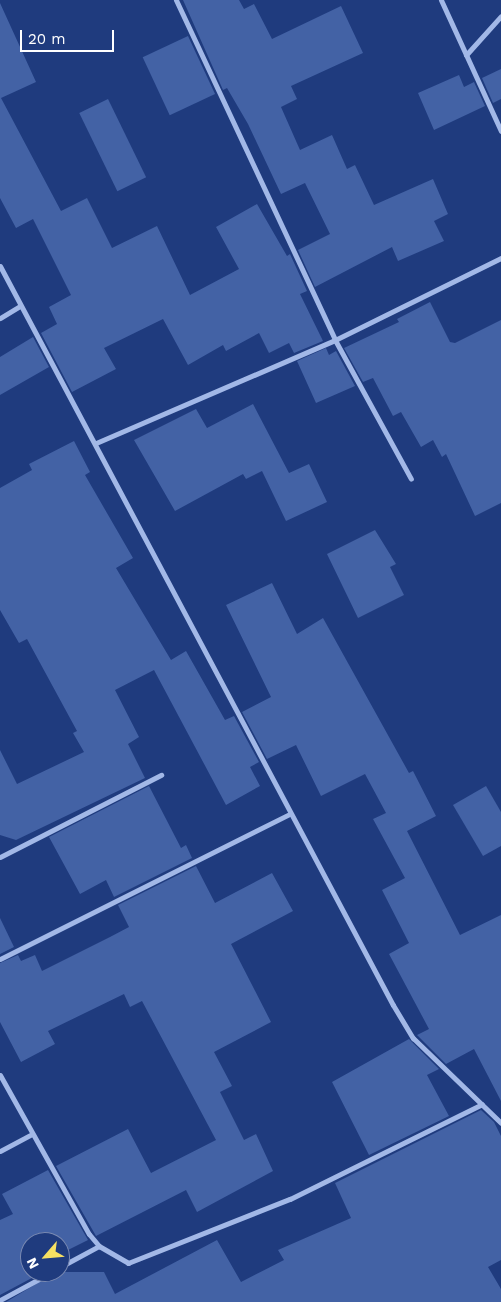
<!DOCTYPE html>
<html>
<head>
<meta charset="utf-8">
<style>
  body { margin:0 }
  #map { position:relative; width:501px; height:1302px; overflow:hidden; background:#1f3b7e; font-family:"Work Sans",sans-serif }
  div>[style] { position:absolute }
  .building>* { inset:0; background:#4362a5; transform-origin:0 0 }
  .street>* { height:5px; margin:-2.5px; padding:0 2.5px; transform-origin:2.5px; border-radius:2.5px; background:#a2b8e7 }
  span { translate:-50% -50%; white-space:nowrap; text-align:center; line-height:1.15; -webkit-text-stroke:4.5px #1f3b7e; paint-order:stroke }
  .north { position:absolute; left:20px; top:1232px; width:50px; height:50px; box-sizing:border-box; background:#1f3b7e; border:1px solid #7989b2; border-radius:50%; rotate:243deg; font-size:14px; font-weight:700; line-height:20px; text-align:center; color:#fff }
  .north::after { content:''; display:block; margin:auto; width:18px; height:22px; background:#f6e062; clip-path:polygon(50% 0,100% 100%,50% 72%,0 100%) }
  .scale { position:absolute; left:20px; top:30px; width:94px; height:22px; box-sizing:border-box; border:2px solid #fff; border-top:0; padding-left:6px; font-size:15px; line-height:18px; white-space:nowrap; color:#fff; -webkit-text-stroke:4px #1f3b7e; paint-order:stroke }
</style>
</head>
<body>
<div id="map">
  <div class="building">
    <i style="clip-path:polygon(183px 0,239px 0,244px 9px,254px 4px,272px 39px,341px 6px,363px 53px,291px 86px,297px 99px,281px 107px,300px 150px,332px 135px,347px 169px,355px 165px,374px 205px,433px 179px,448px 214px,434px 221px,444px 241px,398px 261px,392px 247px,315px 287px,298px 250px,330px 234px,305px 183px,281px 194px,248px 124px,227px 88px,223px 90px)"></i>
    <i style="clip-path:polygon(0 3px,36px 82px,1px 98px,61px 211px,87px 198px,112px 248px,157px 226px,190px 295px,239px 269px,216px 227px,257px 204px,287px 256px,290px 254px,307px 291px,300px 294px,323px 341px,294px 353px,289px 343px,269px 353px,259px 333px,226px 351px,223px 345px,188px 365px,163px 319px,104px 348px,116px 369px,72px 392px,41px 333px,57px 324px,49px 307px,71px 295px,33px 219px,16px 228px,0 198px)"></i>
    <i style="left:188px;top:36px;width:64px;height:50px;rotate:65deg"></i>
    <i style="clip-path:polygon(501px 69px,501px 99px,493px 103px,482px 78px)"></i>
    <i style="clip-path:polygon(459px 75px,464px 87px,474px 82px,485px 106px,434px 130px,418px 93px)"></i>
    <i style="left:108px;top:99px;width:87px;height:32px;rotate:64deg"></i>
    <i style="clip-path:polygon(430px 302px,450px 342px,455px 343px,501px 320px,501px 503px,475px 516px,446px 454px,442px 457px,433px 440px,421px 447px,401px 412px,393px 416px,373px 378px,363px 382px,344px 348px,399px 322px,397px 319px)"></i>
    <i style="clip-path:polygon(33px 337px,49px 367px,0 395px,0 357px)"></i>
    <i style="clip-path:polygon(326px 348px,329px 355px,336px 351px,355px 386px,316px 403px,297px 361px)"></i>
    <i style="clip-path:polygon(253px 404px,289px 473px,309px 464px,327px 502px,286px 521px,262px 471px,246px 479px,243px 474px,175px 511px,134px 440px,196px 409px,207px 428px)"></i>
    <i style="clip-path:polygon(74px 441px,90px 472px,85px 475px,133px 558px,116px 568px,171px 660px,186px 651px,225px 720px,234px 716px,259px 762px,250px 767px,260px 786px,226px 805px,154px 670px,115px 690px,139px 737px,128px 744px,145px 778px,16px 840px,0 835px,0 750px,17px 784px,84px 752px,73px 733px,77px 731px,27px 639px,19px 643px,0 610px,0 488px,32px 470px,29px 464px)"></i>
    <i style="clip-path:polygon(375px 530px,396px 564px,390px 567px,404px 595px,358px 618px,327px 554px)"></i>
    <i style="clip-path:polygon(272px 583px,297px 634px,323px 618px,409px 773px,413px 771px,436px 816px,407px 831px,460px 935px,501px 915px,501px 1101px,474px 1049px,446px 1064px,417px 1035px,429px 1029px,389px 954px,409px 943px,382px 890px,405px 878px,373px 819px,386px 813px,365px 774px,321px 796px,296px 745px,267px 759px,242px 712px,271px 697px,226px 605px)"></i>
    <i style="clip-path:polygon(149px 786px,181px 848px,186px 845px,192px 858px,114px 897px,106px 880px,80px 894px,49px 837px)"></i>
    <i style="clip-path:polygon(486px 786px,501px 812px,501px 846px,483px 856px,453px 805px)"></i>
    <i style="clip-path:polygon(196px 866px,215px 903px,272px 873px,293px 911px,231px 944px,271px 1022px,214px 1052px,232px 1086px,220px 1092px,244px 1140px,256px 1134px,273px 1171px,197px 1212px,186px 1190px,96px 1236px,56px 1166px,128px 1129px,151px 1173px,216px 1140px,142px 1001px,130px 1007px,124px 994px,48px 1031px,55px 1044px,21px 1062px,0 1022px,0 963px,18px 955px,21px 961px,35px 955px,42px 971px,110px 937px,129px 927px,118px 905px)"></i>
    <i style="clip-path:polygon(0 918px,14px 947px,0 954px)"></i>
    <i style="clip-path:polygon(409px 1039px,439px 1069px,427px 1075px,449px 1116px,369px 1155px,332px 1082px)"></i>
    <i style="clip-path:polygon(481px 1110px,494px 1122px,501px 1136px,501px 1260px,488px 1267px,501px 1289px,501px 1302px,6px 1302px,56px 1272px,104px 1272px,115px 1294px,217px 1240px,241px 1282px,284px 1260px,278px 1250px,351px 1218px,335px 1183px)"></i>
    <i style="clip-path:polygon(48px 1170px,88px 1240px,60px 1254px,60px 1242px,30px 1242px,30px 1270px,25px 1272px,43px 1272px,0 1295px,0 1220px,13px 1214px,2px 1194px)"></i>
  </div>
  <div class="street">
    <i style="left:176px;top:0;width:375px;rotate:64.9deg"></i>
    <i style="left:335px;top:340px;width:158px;rotate:61.3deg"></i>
    <i style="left:441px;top:0;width:144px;rotate:65.4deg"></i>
    <i style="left:466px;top:55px;width:52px;rotate:-48.1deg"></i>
    <i style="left:0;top:266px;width:837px;rotate:62deg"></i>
    <i style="left:393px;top:1005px;width:39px;rotate:59deg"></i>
    <i style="left:413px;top:1038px;width:122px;rotate:44deg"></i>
    <i style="left:0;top:318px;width:23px;rotate:-31deg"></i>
    <i style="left:96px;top:443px;width:260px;rotate:-23.3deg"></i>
    <i style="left:335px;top:340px;width:185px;rotate:-26.3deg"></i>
    <i style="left:0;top:857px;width:181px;rotate:-27deg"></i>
    <i style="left:0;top:959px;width:323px;rotate:-26.6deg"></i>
    <i style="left:0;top:1075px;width:182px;rotate:60.8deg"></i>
    <i style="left:89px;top:1234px;width:16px;rotate:50deg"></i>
    <i style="left:99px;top:1246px;width:34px;rotate:30deg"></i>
    <i style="left:128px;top:1263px;width:174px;rotate:-21.6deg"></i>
    <i style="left:290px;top:1199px;width:214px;rotate:-26.3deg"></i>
    <i style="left:0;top:1151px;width:36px;rotate:-28deg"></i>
    <i style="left:60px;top:1267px;width:44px;rotate:-28.3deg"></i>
    <i style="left:0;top:1300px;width:59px;rotate:-28.3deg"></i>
  </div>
  <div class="north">N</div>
  <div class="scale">20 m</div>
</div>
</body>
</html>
